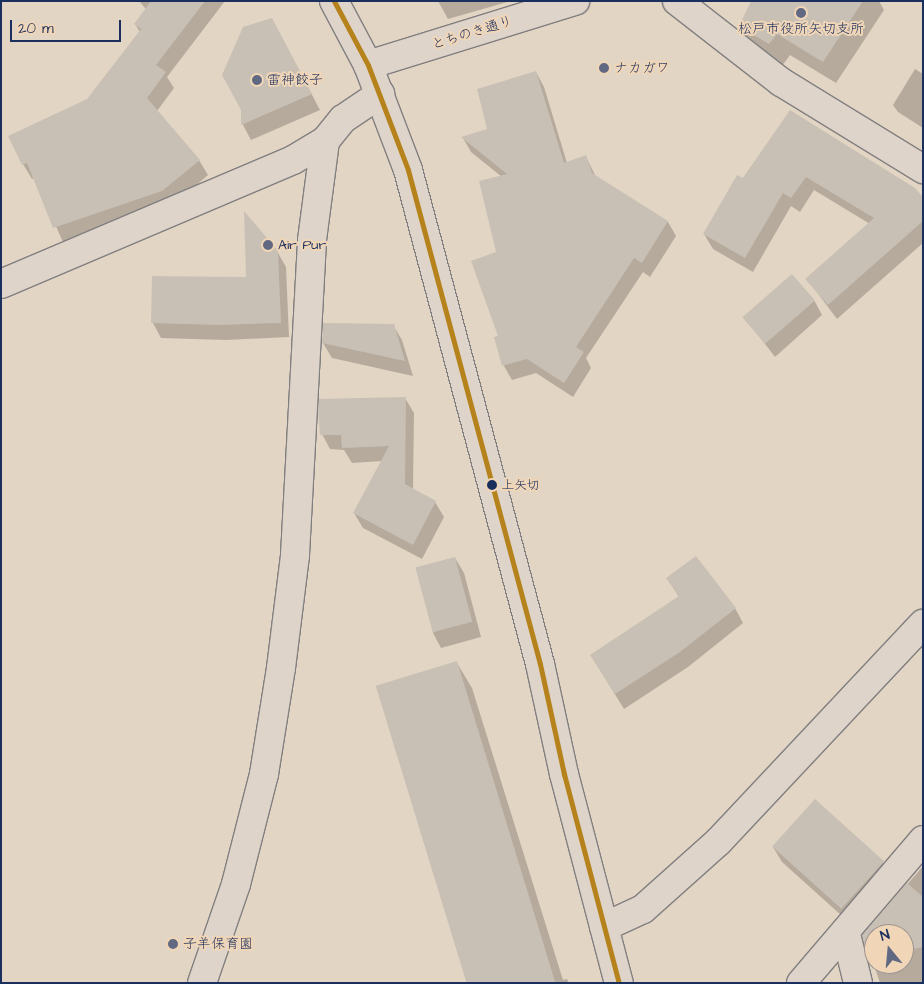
<!DOCTYPE html>
<html>
<head>
<meta charset="utf-8">
<style>
  body { margin:0 }
  #map { position:relative; width:924px; height:984px; overflow:hidden; background:#e3d5c4; font-family:"Architects Daughter","Klee One",sans-serif }
  div>[style] { position:absolute }
  .shadow>* { inset:0; background:#0003 }
  .building>* { inset:0; background:#c9c0b5; transform-origin:0 0 }
  .roads { filter:drop-shadow(1px 0 #817f80) drop-shadow(-1px 0 #817f80) drop-shadow(0 1px #817f80) drop-shadow(0 -1px #817f80) }
  .minor>* { height:28px; margin:-14px; padding:0 14px; transform-origin:14px; border-radius:14px; background:#ded4c9 }
  .major>* { height:28px; margin:-14px; padding:0 14px; transform-origin:14px; border-radius:14px; background:#ded4c9 }
  .bus-1>* { height:5px; margin:-2.5px; padding:0 2.5px; transform-origin:2.5px; border-radius:2.5px; background:#b5821c }
  .dots>* { width:14px; height:14px; translate:-50% -50%; box-sizing:border-box; border:2px solid #f0d6b7; border-radius:50% }
  span { translate:-50% -50%; white-space:nowrap; text-align:center; line-height:1.15; -webkit-text-stroke:4px #f0d6b7; paint-order:stroke }
  .bus-label { font-size:13px; color:#1b2f5e }
  .left { translate:0 -50%; text-align:left }
  .poi-label { font-size:14px; color:#1b2f5e }
  .street-label { font-size:14px; color:#1b2f5e }
  .frame { position:absolute; inset:0; border:2px solid #1b2f5e; pointer-events:none }
  .north { position:absolute; left:864px; top:924px; width:50px; height:50px; box-sizing:border-box; background:#f0d6b7; border:1px solid #9b9393; border-radius:50%; rotate:343deg; font-size:14px; font-weight:700; line-height:20px; text-align:center; color:#1b2f5e }
  .north::after { content:''; display:block; margin:auto; width:18px; height:22px; background:#616982; clip-path:polygon(50% 0,100% 100%,50% 72%,0 100%) }
  .scale { position:absolute; left:10px; top:20px; width:111px; height:22px; box-sizing:border-box; border:2px solid #1b2f5e; border-top:0; padding-left:6px; font-size:15px; line-height:18px; white-space:nowrap; color:#1b2f5e; -webkit-text-stroke:4px #f0d6b7; paint-order:stroke }
</style>
</head>
<body>
<div id="map">
  <div class="shadow">
    <i style="clip-path:polygon(139px 1px,225px 1px,167px 77px,174px 88px,157px 111px,199px 160px,208px 175px,173px 205px,63px 242px,34px 178px,32px 179px,23px 164px,88px 100px,140px 32px,135px 24px,146px 9px)"></i>
    <i style="clip-path:polygon(438px 1px,511px 1px,448px 19px)"></i>
    <i style="clip-path:polygon(752px 1px,879px 1px,884px 10px,836px 83px,790px 55px,782px 66px,753px 48px,740px 26px)"></i>
    <i style="clip-path:polygon(280px 34px,320px 110px,251px 140px,243px 125px,242px 110px)"></i>
    <i style="clip-path:polygon(915px 69px,923px 74px,923px 128px,898px 112px,893px 105px)"></i>
    <i style="clip-path:polygon(536px 72px,544px 87px,567px 163px,586px 157px,596px 177px,668px 222px,676px 236px,650px 277px,643px 272px,586px 358px,591px 368px,573px 397px,536px 373px,512px 380px,504px 366px,499px 337px,498px 253px,502px 177px,471px 152px,463px 138px,488px 130px)"></i>
    <i style="clip-path:polygon(790px 111px,923px 199px,923px 243px,837px 319px,807px 279px,870px 224px,814px 190px,800px 212px,791px 206px,753px 272px,713px 249px,704px 234px)"></i>
    <i style="clip-path:polygon(277px 251px,286px 267px,289px 337px,226px 340px,161px 338px,153px 323px,247px 278px)"></i>
    <i style="clip-path:polygon(814px 300px,822px 315px,775px 357px,745px 318px)"></i>
    <i style="clip-path:polygon(393px 325px,402px 340px,413px 376px,332px 358px,323px 343px)"></i>
    <i style="clip-path:polygon(405px 398px,414px 413px,413px 490px,435px 502px,444px 517px,422px 559px,363px 528px,354px 513px,382px 461px,352px 463px,344px 450px,330px 449px,322px 434px)"></i>
    <i style="clip-path:polygon(455px 558px,464px 573px,481px 637px,441px 648px,433px 633px)"></i>
    <i style="clip-path:polygon(667px 578px,735px 608px,743px 623px,688px 667px,624px 709px,600px 670px,679px 597px)"></i>
    <i style="clip-path:polygon(457px 663px,472px 688px,563px 980px,567px 979px,569px 983px,468px 983px)"></i>
    <i style="clip-path:polygon(773px 847px,883px 863px,892px 878px,852px 925px,782px 862px)"></i>
    <i style="clip-path:polygon(evenodd,923px 866px,923px 983px,880px 983px,864px 935px,923px 866px,874px 934px,904px 934px,904px 964px,874px 964px,874px 934px)"></i>
  </div>
  <div class="building">
    <i style="clip-path:polygon(151px 1px,205px 1px,156px 65px,166px 72px,147px 98px,200px 160px,162px 191px,53px 228px,27px 163px,22px 165px,8px 136px,87px 99px,141px 29px,134px 24px)"></i>
    <i style="clip-path:polygon(751px 1px,863px 1px,823px 62px,777px 34px,769px 44px,739px 26px)"></i>
    <i style="clip-path:polygon(272px 18px,312px 94px,241px 125px,241px 110px,222px 75px,243px 27px)"></i>
    <i style="clip-path:polygon(536px 71px,564px 163px,586px 155px,592px 173px,668px 221px,642px 263px,634px 258px,576px 347px,584px 352px,564px 383px,527px 359px,502px 366px,494px 337px,498px 336px,471px 261px,496px 252px,479px 181px,507px 174px,461px 137px,487px 129px,477px 89px)"></i>
    <i style="clip-path:polygon(790px 110px,915px 188px,923px 197px,923px 221px,828px 305px,805px 279px,874px 218px,806px 177px,791px 198px,783px 193px,745px 258px,703px 234px,737px 175px,743px 178px)"></i>
    <i style="clip-path:polygon(244px 211px,278px 251px,281px 323px,217px 325px,151px 323px,152px 276px,246px 277px)"></i>
    <i style="left:792px;top:274px;width:35px;height:66px;rotate:49deg"></i>
    <i style="clip-path:polygon(323px 323px,394px 324px,405px 361px,322px 343px)"></i>
    <i style="clip-path:polygon(406px 397px,405px 484px,436px 501px,413px 545px,353px 513px,389px 446px,342px 448px,341px 435px,320px 435px,318px 410px,319px 399px)"></i>
    <i style="clip-path:polygon(696px 556px,736px 608px,680px 652px,615px 694px,590px 655px,679px 596px,666px 578px)"></i>
    <i style="left:455px;top:557px;width:67px;height:41px;rotate:75deg"></i>
    <i style="left:457px;top:661px;width:337px;height:85px;rotate:73deg"></i>
    <i style="left:815px;top:799px;width:93px;height:64px;rotate:42deg"></i>
    <i style="clip-path:polygon(907px 883px,923px 897px,923px 947px,904px 951px,904px 934px,874px 934px,874px 957px,868px 958px,862px 935px)"></i>
  </div>
  <div class="roads">
    <div class="minor">
      <i style="left:677px;top:1px;width:132px;rotate:37.9deg"></i>
      <i style="left:781px;top:82px;width:167px;rotate:31.5deg"></i>
      <i style="left:368px;top:65px;width:217px;rotate:-17.2deg"></i>
      <i style="left:1px;top:284px;width:317px;rotate:-23deg"></i>
      <i style="left:293px;top:160px;width:37px;rotate:-31deg"></i>
      <i style="left:604px;top:927px;width:43px;rotate:-24.8deg"></i>
      <i style="left:643px;top:909px;width:102px;rotate:-41.8deg"></i>
      <i style="left:719px;top:841px;width:298px;rotate:-46.8deg"></i>
      <i style="left:846px;top:934px;width:50px;rotate:76.2deg"></i>
      <i style="left:202px;top:983px;width:105px;rotate:-71deg"></i>
      <i style="left:236px;top:884px;width:114px;rotate:-75.7deg"></i>
      <i style="left:264px;top:774px;width:107px;rotate:-80.9deg"></i>
      <i style="left:281px;top:668px;width:114px;rotate:-82.9deg"></i>
      <i style="left:295px;top:555px;width:315px;rotate:-86.9deg"></i>
      <i style="left:312px;top:240px;width:100px;rotate:-82.5deg"></i>
      <i style="left:325px;top:141px;width:28px;rotate:-51deg"></i>
      <i style="left:343px;top:119px;width:45px;rotate:-34deg"></i>
      <i style="left:801px;top:983px;width:188px;rotate:-49.5deg"></i>
    </div>
    <div class="major">
      <i style="left:334px;top:1px;width:72px;rotate:62deg"></i>
      <i style="left:368px;top:65px;width:112px;rotate:69.1deg"></i>
      <i style="left:408px;top:170px;width:511px;rotate:75.04deg"></i>
      <i style="left:540px;top:664px;width:113px;rotate:77.7deg"></i>
      <i style="left:564px;top:774px;width:216px;rotate:75.3deg"></i>
    </div>
  </div>
  <div class="bus-1">
    <i style="left:334px;top:1px;width:72px;rotate:62deg"></i>
    <i style="left:368px;top:65px;width:112px;rotate:69.1deg"></i>
    <i style="left:408px;top:170px;width:511px;rotate:75.04deg"></i>
    <i style="left:540px;top:664px;width:113px;rotate:77.7deg"></i>
    <i style="left:564px;top:774px;width:216px;rotate:75.3deg"></i>
  </div>
  <div class="dots">
    <i style="left:801px;top:13px;background:#616982"></i>
    <i style="left:604px;top:68px;background:#616982"></i>
    <i style="left:257px;top:80px;background:#616982"></i>
    <i style="left:268px;top:245px;background:#616982"></i>
    <i style="left:492px;top:485px;background:#1b2f5e"></i>
    <i style="left:173px;top:944px;background:#616982"></i>
  </div>
  <div class="bus-label">
    <span class="left" style="left:501px;top:485px">上矢切</span>
  </div>
  <div class="poi-label">
    <span style="left:801px;top:29px">松戸市役所矢切支所</span>
    <span class="left" style="left:614px;top:68px">ナカガワ</span>
    <span class="left" style="left:267px;top:80px">雷神餃子</span>
    <span class="left" style="left:278px;top:245px">Air Pur</span>
    <span class="left" style="left:183px;top:944px">子羊保育園</span>
  </div>
  <div class="street-label">
    <span style="left:472px;top:33px;rotate:-17deg">とちのき通り</span>
  </div>
  <div class="frame"></div>
  <div class="north">N</div>
  <div class="scale">20 m</div>
</div>
</body>
</html>
